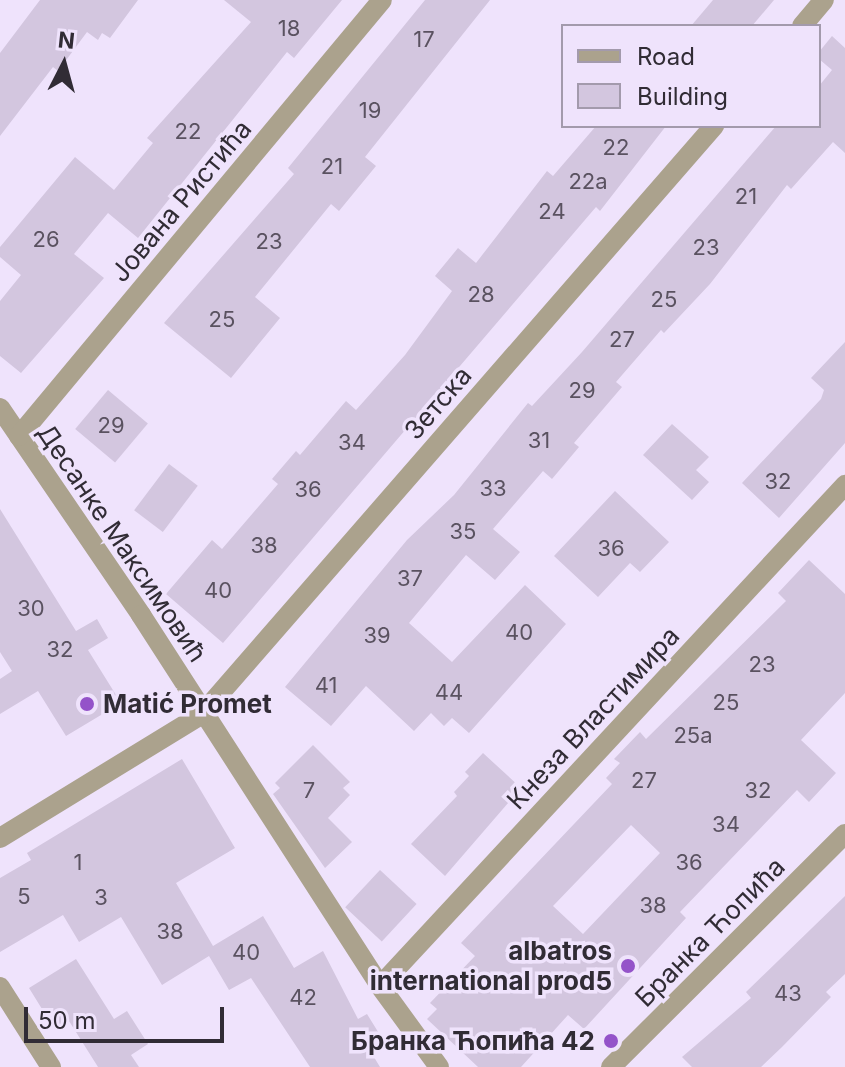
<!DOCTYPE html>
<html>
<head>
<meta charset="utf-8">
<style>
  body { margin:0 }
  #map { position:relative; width:845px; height:1067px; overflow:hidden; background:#efe3fc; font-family:Inter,sans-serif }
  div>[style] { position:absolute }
  .building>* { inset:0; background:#d3c6df; transform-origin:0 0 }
  .minor>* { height:20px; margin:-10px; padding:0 10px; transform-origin:10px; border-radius:10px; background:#aba28d }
  .tertiary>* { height:20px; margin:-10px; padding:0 10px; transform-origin:10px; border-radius:10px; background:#aba28d }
  .dots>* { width:22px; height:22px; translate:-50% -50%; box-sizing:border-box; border:4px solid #efe3fc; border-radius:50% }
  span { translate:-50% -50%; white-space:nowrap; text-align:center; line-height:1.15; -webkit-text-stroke:7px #efe3fc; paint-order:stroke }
  .number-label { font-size:22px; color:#5a5260 }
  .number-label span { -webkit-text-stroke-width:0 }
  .street-label { font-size:26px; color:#312c35 }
  .poi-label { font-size:26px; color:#312c35; font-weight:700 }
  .left { translate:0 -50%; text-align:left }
  .right { translate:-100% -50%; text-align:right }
  .legend { position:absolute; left:561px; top:24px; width:260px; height:104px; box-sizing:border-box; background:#efe3fc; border:2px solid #a39aac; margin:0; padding:10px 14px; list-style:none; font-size:24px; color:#312c35 }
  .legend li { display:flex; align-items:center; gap:16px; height:40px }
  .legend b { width:40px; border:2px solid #a39aac }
  .north { position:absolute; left:24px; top:24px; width:80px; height:80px; -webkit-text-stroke:6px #efe3fc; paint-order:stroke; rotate:6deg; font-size:22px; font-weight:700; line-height:32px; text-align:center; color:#312c35 }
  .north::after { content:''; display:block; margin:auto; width:28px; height:36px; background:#312c35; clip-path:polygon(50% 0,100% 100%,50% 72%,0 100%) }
  .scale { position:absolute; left:24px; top:1007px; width:200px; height:36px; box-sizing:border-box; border:4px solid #312c35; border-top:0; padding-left:10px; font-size:24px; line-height:28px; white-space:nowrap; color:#312c35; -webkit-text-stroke:6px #efe3fc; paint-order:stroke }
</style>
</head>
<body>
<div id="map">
  <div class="building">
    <i style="clip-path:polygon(40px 0,138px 0,110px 38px,102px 33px,98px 40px,87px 32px,58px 71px,53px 67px,0 136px,0 53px)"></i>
    <i style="clip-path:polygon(224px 0,342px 0,294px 58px,287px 52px,138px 238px,108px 213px,74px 254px,104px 278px,21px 373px,0 356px,0 301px,21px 275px,0 257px,0 247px,75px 157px,114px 190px,153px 143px,147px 138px,251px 22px)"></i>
    <i style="clip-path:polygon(425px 0,490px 0,365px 157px,376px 166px,339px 211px,331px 204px,255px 297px,280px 318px,231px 378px,164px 323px,294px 174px,288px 168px)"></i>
    <i style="clip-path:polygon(713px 0,774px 0,752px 26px,691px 26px)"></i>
    <i style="clip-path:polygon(832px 36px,845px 48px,845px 153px,833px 142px,791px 189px,787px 185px,710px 284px,664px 333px,661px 330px,616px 382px,622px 387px,574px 443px,579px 447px,552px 479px,543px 471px,493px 529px,520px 552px,495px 580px,466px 555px,409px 623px,452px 662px,525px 585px,566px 624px,469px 733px,452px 718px,444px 726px,431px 713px,414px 731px,366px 686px,331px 726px,285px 687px,407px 540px,454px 495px,528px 403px,532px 406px,582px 352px,776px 126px,819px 126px,819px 86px,832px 70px,819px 59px,819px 52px)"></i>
    <i style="clip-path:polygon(596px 126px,666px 126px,600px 211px,596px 207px,223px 643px,166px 594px,212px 540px,222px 549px,278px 484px,272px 479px,296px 451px,300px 455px,346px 401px,356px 410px,405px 355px,452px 291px,435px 276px,458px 248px,476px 263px,547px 171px,553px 176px)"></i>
    <i style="clip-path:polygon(845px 342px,845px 443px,779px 518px,742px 483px,821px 399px,824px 390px,811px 378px)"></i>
    <i style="left:108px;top:390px;width:52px;height:51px;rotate:40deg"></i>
    <i style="clip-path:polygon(672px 424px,709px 457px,696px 470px,709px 482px,692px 500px,643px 455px)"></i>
    <i style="left:169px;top:464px;width:36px;height:58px;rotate:37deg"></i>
    <i style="clip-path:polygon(615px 491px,669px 542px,640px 572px,630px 563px,598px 597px,554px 556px)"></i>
    <i style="clip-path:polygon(0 509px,76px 631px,97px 619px,108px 638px,88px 650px,121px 703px,66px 736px,38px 691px,0 714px,0 679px,12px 671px,0 652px)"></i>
    <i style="clip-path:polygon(evenodd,809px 560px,845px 594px,845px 693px,801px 740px,836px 773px,809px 802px,797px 790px,680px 912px,686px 918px,584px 1029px,568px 1015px,521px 1067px,478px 1067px,427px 1019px,437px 1009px,430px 1003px,475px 956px,461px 943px,612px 784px,606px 778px,620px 763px,614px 759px,640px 732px,646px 739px,786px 601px,778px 593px,809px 560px,631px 825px,660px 853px,583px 934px,553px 906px,631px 825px)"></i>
    <i style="clip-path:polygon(313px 745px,350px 782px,343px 788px,350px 795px,328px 818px,352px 842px,325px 868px,273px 794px,280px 788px,275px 783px)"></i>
    <i style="clip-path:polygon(483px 753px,521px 788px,445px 876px,411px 844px,457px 796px,454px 792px,469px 776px,465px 772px)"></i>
    <i style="clip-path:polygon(182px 759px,235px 848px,176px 883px,213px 946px,263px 916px,294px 968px,323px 951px,358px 1019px,367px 1014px,380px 1035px,366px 1044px,380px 1067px,310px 1067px,251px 978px,229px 990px,209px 956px,162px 985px,121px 917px,79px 942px,63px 915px,0 952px,0 878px,31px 860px,27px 853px)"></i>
    <i style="left:380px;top:870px;width:50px;height:51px;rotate:43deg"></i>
    <i style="clip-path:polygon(845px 896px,845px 974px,826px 992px,831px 997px,782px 1047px,761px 1067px,692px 1067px,682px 1057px,751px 998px,746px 992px)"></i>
    <i style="clip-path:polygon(76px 959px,114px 1019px,127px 1011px,148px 1044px,131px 1055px,139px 1067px,98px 1067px,69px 1021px,55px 1030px,29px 988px)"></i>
  </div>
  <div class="minor">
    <i style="left:802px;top:26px;width:34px;rotate:-50deg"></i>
    <i style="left:0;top:408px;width:250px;rotate:55.7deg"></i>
    <i style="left:141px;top:615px;width:441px;rotate:57.2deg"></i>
    <i style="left:380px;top:986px;width:100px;rotate:53.9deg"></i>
    <i style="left:19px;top:436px;width:567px;rotate:-50.22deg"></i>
    <i style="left:0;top:838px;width:237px;rotate:-31.5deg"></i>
    <i style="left:202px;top:714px;width:780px;rotate:-48.95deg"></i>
    <i style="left:380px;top:986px;width:684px;rotate:-47.13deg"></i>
    <i style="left:0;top:987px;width:95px;rotate:57.5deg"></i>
  </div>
  <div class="tertiary">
    <i style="left:611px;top:1067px;width:330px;rotate:-44.9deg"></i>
  </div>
  <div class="dots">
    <i style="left:87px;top:704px;background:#9453c9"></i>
    <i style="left:628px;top:966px;background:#9453c9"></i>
    <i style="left:611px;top:1041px;background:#9453c9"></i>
  </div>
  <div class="number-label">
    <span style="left:289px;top:29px">18</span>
    <span style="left:424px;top:40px">17</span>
    <span style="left:370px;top:111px">19</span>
    <span style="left:188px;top:132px">22</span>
    <span style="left:616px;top:148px">22</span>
    <span style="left:332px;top:167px">21</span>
    <span style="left:588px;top:182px">22a</span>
    <span style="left:746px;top:197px">21</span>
    <span style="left:552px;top:212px">24</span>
    <span style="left:46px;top:240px">26</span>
    <span style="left:269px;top:242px">23</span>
    <span style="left:706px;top:248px">23</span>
    <span style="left:481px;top:295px">28</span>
    <span style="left:664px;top:300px">25</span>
    <span style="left:222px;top:320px">25</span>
    <span style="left:622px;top:340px">27</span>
    <span style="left:582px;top:391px">29</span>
    <span style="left:111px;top:426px">29</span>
    <span style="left:539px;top:441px">31</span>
    <span style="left:352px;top:443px">34</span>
    <span style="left:778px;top:482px">32</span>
    <span style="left:493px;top:489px">33</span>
    <span style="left:308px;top:490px">36</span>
    <span style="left:463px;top:532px">35</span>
    <span style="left:264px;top:546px">38</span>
    <span style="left:611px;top:549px">36</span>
    <span style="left:410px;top:579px">37</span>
    <span style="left:218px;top:591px">40</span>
    <span style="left:31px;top:609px">30</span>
    <span style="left:519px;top:633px">40</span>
    <span style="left:377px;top:636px">39</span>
    <span style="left:60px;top:650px">32</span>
    <span style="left:762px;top:665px">23</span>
    <span style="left:326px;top:686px">41</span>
    <span style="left:449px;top:693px">44</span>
    <span style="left:726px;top:703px">25</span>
    <span style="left:693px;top:736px">25a</span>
    <span style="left:644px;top:781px">27</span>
    <span style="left:309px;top:791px">7</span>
    <span style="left:758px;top:791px">32</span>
    <span style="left:726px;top:825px">34</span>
    <span style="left:78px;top:863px">1</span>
    <span style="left:689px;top:863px">36</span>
    <span style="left:24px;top:897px">5</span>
    <span style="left:101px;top:898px">3</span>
    <span style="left:653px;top:906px">38</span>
    <span style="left:170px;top:932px">38</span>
    <span style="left:246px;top:953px">40</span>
    <span style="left:788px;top:994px">43</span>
    <span style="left:303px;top:998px">42</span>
  </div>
  <div class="street-label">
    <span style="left:181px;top:201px;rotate:-50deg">Јована Ристића</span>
    <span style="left:438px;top:403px;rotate:-49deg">Зетска</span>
    <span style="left:122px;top:543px;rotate:56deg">Десанке Максимовић</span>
    <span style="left:593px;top:718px;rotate:-47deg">Кнеза Властимира</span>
    <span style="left:710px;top:932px;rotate:-45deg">Бранка Ћопића</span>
  </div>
  <div class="poi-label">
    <span class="left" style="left:103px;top:704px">Matić Promet</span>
    <span class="right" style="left:612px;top:966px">albatros<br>international prod5</span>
    <span class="right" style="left:595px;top:1041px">Бранка Ћопића 42</span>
  </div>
  <ul class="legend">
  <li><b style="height:10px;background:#aba28d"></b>Road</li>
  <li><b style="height:22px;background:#d3c6df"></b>Building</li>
  </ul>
  <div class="north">N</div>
  <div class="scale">50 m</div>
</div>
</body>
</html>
